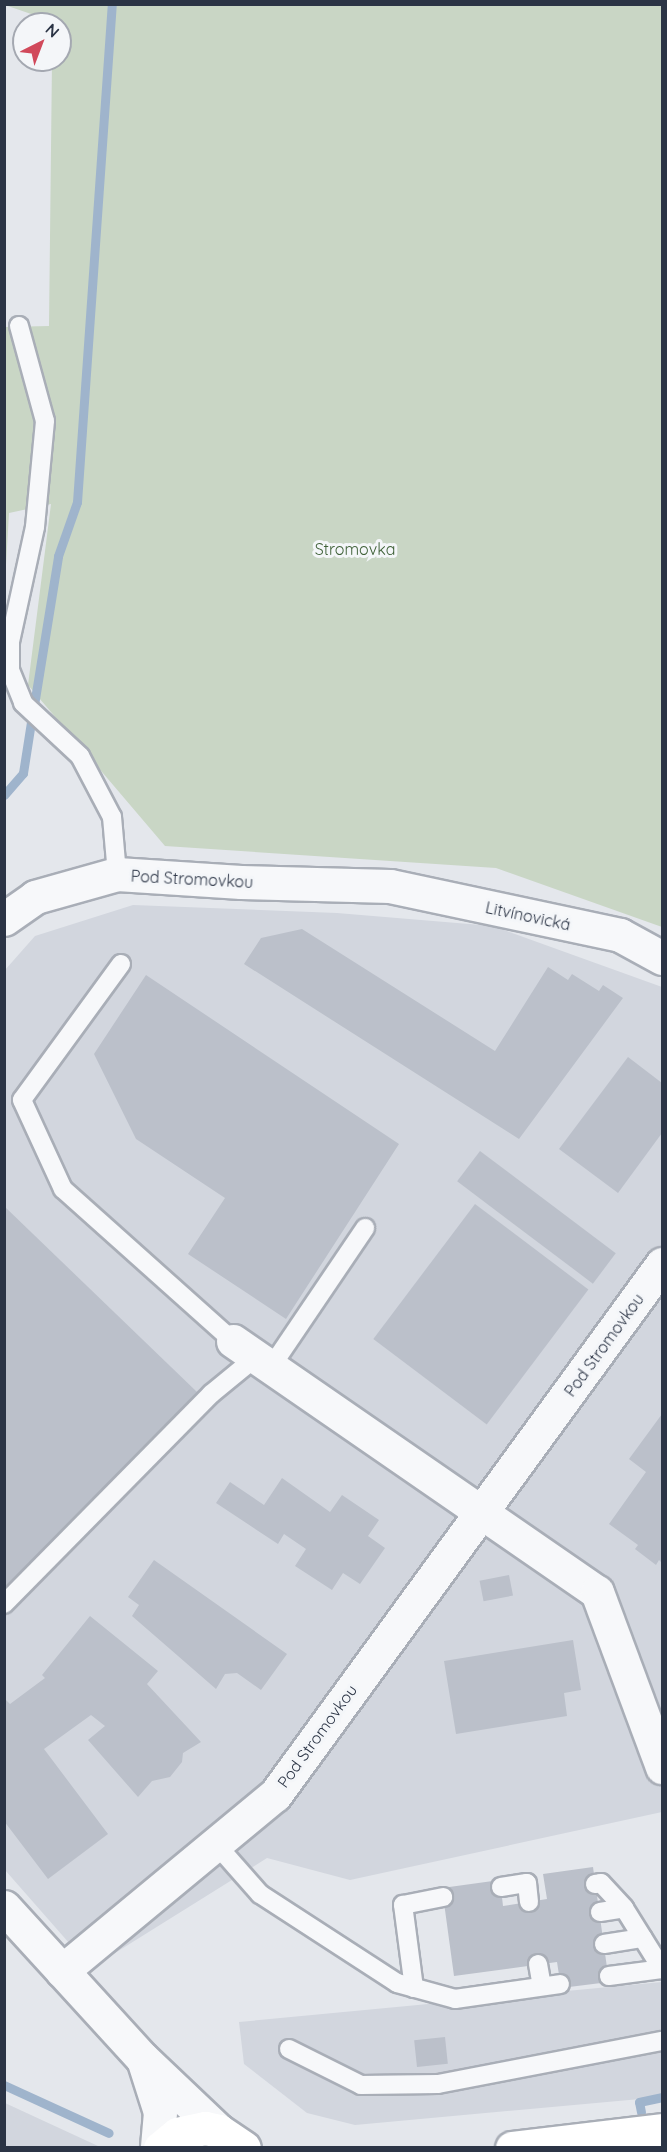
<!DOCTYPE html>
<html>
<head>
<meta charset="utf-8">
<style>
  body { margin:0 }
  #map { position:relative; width:667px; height:2152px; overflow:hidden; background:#e4e7ec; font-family:Quicksand,sans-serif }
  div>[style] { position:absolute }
  .built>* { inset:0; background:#d2d6de }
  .green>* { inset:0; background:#c9d6c5 }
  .stream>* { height:9px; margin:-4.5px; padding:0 4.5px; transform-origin:4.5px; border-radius:4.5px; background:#9fb4cc }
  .building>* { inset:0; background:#bbc0ca; transform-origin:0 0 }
  .roads { filter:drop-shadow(2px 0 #a9aeb7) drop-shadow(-2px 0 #a9aeb7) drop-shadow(0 2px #a9aeb7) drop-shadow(0 -2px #a9aeb7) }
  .service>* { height:18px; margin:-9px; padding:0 9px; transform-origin:9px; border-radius:9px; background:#f7f8fa }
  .minor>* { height:33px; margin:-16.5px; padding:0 16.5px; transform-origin:16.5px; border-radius:16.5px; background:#f7f8fa }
  .tertiary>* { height:33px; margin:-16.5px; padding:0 16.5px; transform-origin:16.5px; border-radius:16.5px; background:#f7f8fa }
  .secondary>* { height:33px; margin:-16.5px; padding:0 16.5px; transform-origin:16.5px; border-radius:16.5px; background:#fff }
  span { translate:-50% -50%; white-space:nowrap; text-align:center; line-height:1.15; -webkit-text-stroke:6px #f4f6f9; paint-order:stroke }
  .park-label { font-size:16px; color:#3f6138 }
  .street-label { font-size:16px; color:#2b3445 }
  .frame { position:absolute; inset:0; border:6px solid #2b3445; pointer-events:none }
  .north { position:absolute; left:12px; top:12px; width:60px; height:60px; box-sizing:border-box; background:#f4f6f9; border:2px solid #a4a8b1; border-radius:50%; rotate:42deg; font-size:16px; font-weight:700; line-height:24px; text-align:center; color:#2b3445 }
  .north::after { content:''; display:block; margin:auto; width:21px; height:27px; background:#d1495b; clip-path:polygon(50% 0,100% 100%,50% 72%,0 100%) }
</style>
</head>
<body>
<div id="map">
  <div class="built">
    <i style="clip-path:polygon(133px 905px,337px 913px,493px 926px,662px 987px,662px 1812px,350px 1880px,267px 1858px,91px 1968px,5px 1870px,5px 970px,35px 936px)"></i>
    <i style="clip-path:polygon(662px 1982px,662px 2097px,355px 2125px,307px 2113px,244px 2064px,239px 2022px)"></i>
    <i style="clip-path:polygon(5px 2103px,98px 2146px,98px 2147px,5px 2147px)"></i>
  </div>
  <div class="green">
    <i style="clip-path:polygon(5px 5px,662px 5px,662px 927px,496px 868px,165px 846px,28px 685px,51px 504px,9px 513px,5px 582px,5px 327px,49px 326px,52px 60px,60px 60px,60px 24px)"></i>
  </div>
  <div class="stream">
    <i style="left:34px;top:705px;width:151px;rotate:-80.8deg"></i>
    <i style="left:58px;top:556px;width:57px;rotate:-70.6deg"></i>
    <i style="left:77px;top:502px;width:499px;rotate:-86deg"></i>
    <i style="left:4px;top:795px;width:29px;rotate:-49deg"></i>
    <i style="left:23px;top:773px;width:52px;rotate:-81.1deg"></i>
    <i style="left:4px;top:2085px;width:115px;rotate:24.6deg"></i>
    <i style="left:641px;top:2112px;width:10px;rotate:-101deg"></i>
    <i style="left:639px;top:2102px;width:24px;rotate:-12deg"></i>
  </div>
  <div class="building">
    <i style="clip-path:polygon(302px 929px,495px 1051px,548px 967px,568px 980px,572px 974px,599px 991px,603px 985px,623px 998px,519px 1139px,244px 964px,261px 938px)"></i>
    <i style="clip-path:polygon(146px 975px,399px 1144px,286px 1319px,188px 1254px,225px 1198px,136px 1139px,94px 1054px)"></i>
    <i style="clip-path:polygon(628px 1057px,662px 1083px,662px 1133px,618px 1193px,559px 1149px)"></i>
    <i style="left:480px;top:1151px;width:170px;height:38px;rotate:37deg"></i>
    <i style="left:475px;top:1204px;width:142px;height:169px;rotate:37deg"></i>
    <i style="clip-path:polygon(4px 1206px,197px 1392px,4px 1591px)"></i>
    <i style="clip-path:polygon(662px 1414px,662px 1563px,659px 1560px,656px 1565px,635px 1549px,638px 1545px,609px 1524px,646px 1472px,629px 1459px)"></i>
    <i style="clip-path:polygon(282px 1478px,330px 1512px,342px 1495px,379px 1520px,368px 1536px,385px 1548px,360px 1584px,343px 1573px,332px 1590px,295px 1566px,306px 1549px,284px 1534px,278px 1544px,216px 1503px,230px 1482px,264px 1505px)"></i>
    <i style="clip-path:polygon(154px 1560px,287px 1654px,261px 1690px,237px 1673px,225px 1674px,216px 1689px,132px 1616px,139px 1605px,128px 1597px)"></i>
    <i style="left:509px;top:1575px;width:21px;height:30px;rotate:79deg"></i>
    <i style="clip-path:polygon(90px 1616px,158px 1671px,147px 1684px,201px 1742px,183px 1753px,182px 1762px,170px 1777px,152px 1781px,138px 1797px,88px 1740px,105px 1726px,91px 1715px,44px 1749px,108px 1834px,48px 1879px,4px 1821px,4px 1698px,10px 1704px,45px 1678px,42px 1675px)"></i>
    <i style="clip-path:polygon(573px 1640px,581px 1690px,564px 1693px,567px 1716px,456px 1734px,444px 1661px)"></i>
    <i style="clip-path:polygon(593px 1867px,609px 1982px,561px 1988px,557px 1962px,454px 1976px,442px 1888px,500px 1880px,503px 1906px,547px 1899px,543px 1874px)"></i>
    <i style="left:445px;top:2037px;width:27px;height:31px;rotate:84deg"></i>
  </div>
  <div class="roads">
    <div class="service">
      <i style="left:19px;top:326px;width:98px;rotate:74.7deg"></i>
      <i style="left:45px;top:421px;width:106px;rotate:95.4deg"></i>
      <i style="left:35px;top:527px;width:118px;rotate:102.3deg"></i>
      <i style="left:10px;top:642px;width:28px;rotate:90deg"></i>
      <i style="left:10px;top:670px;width:35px;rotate:68deg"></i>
      <i style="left:23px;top:703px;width:78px;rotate:42.9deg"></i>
      <i style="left:80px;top:756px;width:69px;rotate:62.3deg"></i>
      <i style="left:112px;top:817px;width:57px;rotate:85deg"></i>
      <i style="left:121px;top:964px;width:168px;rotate:126.1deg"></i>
      <i style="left:22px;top:1100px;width:98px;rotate:65.3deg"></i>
      <i style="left:63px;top:1189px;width:228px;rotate:41.8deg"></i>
      <i style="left:271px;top:1367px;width:168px;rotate:-55.9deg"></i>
      <i style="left:4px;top:1604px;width:295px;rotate:-45.4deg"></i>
      <i style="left:211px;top:1394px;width:58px;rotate:-39.4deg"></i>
      <i style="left:215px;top:1843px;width:68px;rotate:48.6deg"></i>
      <i style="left:260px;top:1894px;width:163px;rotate:33deg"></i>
      <i style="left:397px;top:1983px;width:60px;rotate:15.4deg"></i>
      <i style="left:455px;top:1999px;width:106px;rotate:-8.1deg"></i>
      <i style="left:595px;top:1884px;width:6px;rotate:-9deg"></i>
      <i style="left:601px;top:1883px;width:34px;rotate:47deg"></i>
      <i style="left:624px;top:1908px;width:72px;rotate:58.1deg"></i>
      <i style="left:501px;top:1887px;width:26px;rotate:-9deg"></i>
      <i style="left:527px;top:1883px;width:19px;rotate:84deg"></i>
      <i style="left:600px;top:1912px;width:24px;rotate:-9deg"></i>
      <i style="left:604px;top:1944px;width:39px;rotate:-9deg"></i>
      <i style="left:538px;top:1964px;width:22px;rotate:80deg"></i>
      <i style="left:609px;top:1976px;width:53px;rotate:-7.5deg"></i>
      <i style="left:414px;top:1988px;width:84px;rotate:-97.5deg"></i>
      <i style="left:403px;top:1905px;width:41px;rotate:-11.3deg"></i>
      <i style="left:289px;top:2049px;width:80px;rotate:26.6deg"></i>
      <i style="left:361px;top:2085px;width:77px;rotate:-0.7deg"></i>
      <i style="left:438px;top:2084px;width:228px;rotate:-10.9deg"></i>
    </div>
    <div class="minor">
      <i style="left:4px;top:919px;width:38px;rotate:-35deg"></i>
      <i style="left:35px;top:897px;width:85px;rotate:-15.7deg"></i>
      <i style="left:117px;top:874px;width:124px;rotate:3.7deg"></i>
      <i style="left:241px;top:882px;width:149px;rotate:1.5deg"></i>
      <i style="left:390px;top:886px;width:235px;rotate:12deg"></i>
      <i style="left:620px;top:935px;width:48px;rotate:28.7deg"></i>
      <i style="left:233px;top:1341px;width:442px;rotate:34.6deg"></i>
      <i style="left:597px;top:1592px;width:187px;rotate:69.6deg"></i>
      <i style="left:62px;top:1971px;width:276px;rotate:-39.6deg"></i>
      <i style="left:275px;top:1795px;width:657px;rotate:-53.91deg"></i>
    </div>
    <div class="tertiary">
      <i style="left:4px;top:1907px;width:205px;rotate:47.6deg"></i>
      <i style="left:142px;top:2058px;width:106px;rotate:43.5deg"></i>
      <i style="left:144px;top:2062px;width:52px;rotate:72.3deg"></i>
      <i style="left:160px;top:2112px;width:36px;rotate:95deg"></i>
    </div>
    <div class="secondary">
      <i style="left:160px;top:2148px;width:22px;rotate:-39deg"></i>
      <i style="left:177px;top:2134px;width:29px;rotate:-12deg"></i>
      <i style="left:205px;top:2128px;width:14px;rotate:12deg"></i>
      <i style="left:219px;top:2131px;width:30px;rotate:34deg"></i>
      <i style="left:512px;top:2148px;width:151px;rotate:-6.8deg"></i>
    </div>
  </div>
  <div class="park-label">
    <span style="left:355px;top:549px">Stromovka</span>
  </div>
  <div class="street-label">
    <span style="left:192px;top:879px;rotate:3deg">Pod Stromovkou</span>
    <span style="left:528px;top:916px;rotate:12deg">Litvínovická</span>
    <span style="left:604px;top:1345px;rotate:-54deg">Pod Stromovkou</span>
    <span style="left:317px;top:1736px;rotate:-54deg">Pod Stromovkou</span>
  </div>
  <div class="frame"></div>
  <div class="north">N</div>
</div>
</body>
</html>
